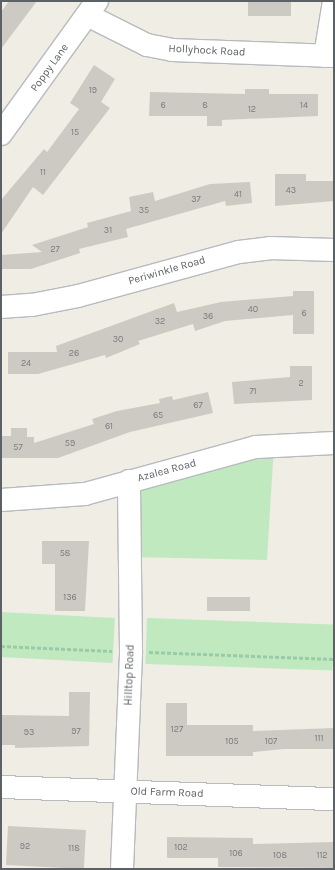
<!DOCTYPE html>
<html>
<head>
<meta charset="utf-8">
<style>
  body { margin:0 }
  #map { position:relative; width:335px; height:870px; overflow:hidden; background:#f0ede5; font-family:Karla,sans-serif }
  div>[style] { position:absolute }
  .green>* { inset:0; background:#c1e9c0; transform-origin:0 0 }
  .building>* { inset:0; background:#cdcac4; transform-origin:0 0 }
  .path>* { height:2.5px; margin-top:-1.25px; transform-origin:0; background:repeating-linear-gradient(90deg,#98cba6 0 4px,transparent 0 6px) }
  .roads { filter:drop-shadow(1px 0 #b7bbbf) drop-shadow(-1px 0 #b7bbbf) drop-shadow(0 1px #b7bbbf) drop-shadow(0 -1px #b7bbbf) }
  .minor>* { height:22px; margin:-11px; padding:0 11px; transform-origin:11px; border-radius:11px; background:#fff }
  span { translate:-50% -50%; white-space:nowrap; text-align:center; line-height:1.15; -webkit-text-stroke:3px #fff; paint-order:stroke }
  .number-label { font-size:9px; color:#787b7e }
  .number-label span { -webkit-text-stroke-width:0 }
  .street-label { font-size:11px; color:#5c6166 }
  .frame { position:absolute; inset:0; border:2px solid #5c6166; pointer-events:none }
</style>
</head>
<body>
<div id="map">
  <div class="green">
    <i style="clip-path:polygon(274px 445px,267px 560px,131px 557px,129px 481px)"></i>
    <i style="left:1px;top:612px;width:114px;height:45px;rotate:3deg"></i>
    <i style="left:147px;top:618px;width:187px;height:46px;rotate:2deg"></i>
  </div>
  <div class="building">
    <i style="clip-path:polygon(9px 1px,37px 1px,1px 49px,1px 12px)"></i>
    <i style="left:248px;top:1px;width:43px;height:15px"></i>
    <i style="clip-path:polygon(94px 65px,115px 79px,101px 102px,110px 108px,43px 195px,33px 187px,1px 234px,1px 200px,44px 149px,47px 152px,79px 109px,70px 103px)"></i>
    <i style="clip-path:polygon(245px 89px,269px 89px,269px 94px,318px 94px,318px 116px,222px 120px,222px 126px,207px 126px,207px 116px,149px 116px,150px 92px,245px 94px)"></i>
    <i style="clip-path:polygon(275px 174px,306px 174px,306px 181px,334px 181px,334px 201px,275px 206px)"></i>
    <i style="clip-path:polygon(250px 182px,252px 203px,226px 206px,225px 201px,126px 229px,128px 237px,79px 249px,80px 253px,31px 269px,1px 269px,1px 255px,42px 252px,32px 245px,88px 227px,87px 223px,131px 211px,129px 197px,153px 192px,155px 201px,210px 184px)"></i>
    <i style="clip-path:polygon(293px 291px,314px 291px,314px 334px,293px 334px,293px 315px,225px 321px,195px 331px,193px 324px,138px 341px,140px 344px,106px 358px,105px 355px,38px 374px,8px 374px,8px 352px,57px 352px,56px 346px,174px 303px,177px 312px,221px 302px,293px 296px)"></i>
    <i style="clip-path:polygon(290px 366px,312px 366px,312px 400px,234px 404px,232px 382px,290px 377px)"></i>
    <i style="clip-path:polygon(208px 392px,213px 413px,130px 432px,58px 458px,1px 458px,1px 436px,11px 436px,11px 428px,27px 428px,27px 437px,34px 437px,34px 443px,94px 424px,92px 419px,117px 411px,160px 403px,159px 399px,172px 396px,173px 400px)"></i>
    <i style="clip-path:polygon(42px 541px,89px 541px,85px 611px,55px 611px,55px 564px,42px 564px)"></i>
    <i style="left:207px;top:597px;width:43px;height:14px"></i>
    <i style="clip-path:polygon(69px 692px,90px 692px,89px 746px,15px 748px,15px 745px,1px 745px,1px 715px,69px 716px)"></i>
    <i style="clip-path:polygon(166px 703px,187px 703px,187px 725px,253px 725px,253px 731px,334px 728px,334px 749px,284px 749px,253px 752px,253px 756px,166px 756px)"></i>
    <i style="left:8px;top:826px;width:78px;height:39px;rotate:3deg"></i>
    <i style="clip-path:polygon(167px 837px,253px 838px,253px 844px,334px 842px,334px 868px,218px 867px,218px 858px,167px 858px)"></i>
  </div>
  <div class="path">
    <i style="left:1px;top:646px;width:111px;rotate:2.6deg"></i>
    <i style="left:149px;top:652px;width:185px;rotate:2.2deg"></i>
  </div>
  <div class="roads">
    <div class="minor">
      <i style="left:87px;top:15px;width:67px;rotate:26.6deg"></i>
      <i style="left:147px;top:45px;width:25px;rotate:11deg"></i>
      <i style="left:172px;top:50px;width:162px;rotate:2.1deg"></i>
      <i style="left:325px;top:56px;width:56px;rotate:-80.7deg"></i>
      <i style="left:1px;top:134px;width:164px;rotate:-54.2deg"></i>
      <i style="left:1px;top:307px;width:31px;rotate:-4deg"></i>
      <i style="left:32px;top:305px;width:47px;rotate:-11.1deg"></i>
      <i style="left:78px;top:296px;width:167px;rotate:-15.3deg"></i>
      <i style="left:239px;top:252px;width:31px;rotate:-7deg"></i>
      <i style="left:270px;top:248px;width:64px;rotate:1.8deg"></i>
      <i style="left:1px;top:500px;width:84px;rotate:-4.1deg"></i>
      <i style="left:85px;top:494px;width:177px;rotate:-15.4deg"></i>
      <i style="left:256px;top:447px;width:78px;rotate:-2.9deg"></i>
      <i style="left:1px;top:787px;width:333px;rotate:2.1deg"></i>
      <i style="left:122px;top:869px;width:218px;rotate:-87.6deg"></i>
      <i style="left:131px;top:651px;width:170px;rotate:-90.7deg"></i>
    </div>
  </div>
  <div class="number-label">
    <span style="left:93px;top:90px">19</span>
    <span style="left:163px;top:105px">6</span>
    <span style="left:205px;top:105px">8</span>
    <span style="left:304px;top:105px">14</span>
    <span style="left:252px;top:109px">12</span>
    <span style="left:75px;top:132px">15</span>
    <span style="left:43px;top:172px">11</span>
    <span style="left:291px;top:190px">43</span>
    <span style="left:238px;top:194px">41</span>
    <span style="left:196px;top:199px">37</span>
    <span style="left:144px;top:210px">35</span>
    <span style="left:108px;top:230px">31</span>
    <span style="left:55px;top:249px">27</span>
    <span style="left:253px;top:309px">40</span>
    <span style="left:304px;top:313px">6</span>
    <span style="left:208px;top:316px">36</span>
    <span style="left:160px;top:321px">32</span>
    <span style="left:118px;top:339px">30</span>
    <span style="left:74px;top:353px">26</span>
    <span style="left:26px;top:363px">24</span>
    <span style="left:301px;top:383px">2</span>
    <span style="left:253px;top:391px">71</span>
    <span style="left:198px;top:405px">67</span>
    <span style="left:158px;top:415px">65</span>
    <span style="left:109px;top:426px">61</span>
    <span style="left:70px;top:443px">59</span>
    <span style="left:18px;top:447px">57</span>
    <span style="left:65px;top:553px">58</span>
    <span style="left:70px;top:597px">136</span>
    <span style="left:177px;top:729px">127</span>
    <span style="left:76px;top:731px">97</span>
    <span style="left:29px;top:732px">93</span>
    <span style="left:319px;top:738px">111</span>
    <span style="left:232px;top:741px">105</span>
    <span style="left:271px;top:741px">107</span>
    <span style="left:25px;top:846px">92</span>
    <span style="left:181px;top:847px">102</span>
    <span style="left:74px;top:848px">118</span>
    <span style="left:236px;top:853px">106</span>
    <span style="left:280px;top:855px">108</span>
    <span style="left:322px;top:855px">112</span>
  </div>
  <div class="street-label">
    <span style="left:207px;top:51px;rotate:3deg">Hollyhock Road</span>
    <span style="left:50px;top:68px;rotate:-54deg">Poppy Lane</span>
    <span style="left:167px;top:271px;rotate:-16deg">Periwinkle Road</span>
    <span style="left:167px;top:471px;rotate:-15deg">Azalea Road</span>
    <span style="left:130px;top:675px;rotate:-88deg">Hilltop Road</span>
    <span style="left:167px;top:793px;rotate:2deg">Old Farm Road</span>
  </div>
  <div class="frame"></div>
</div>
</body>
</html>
